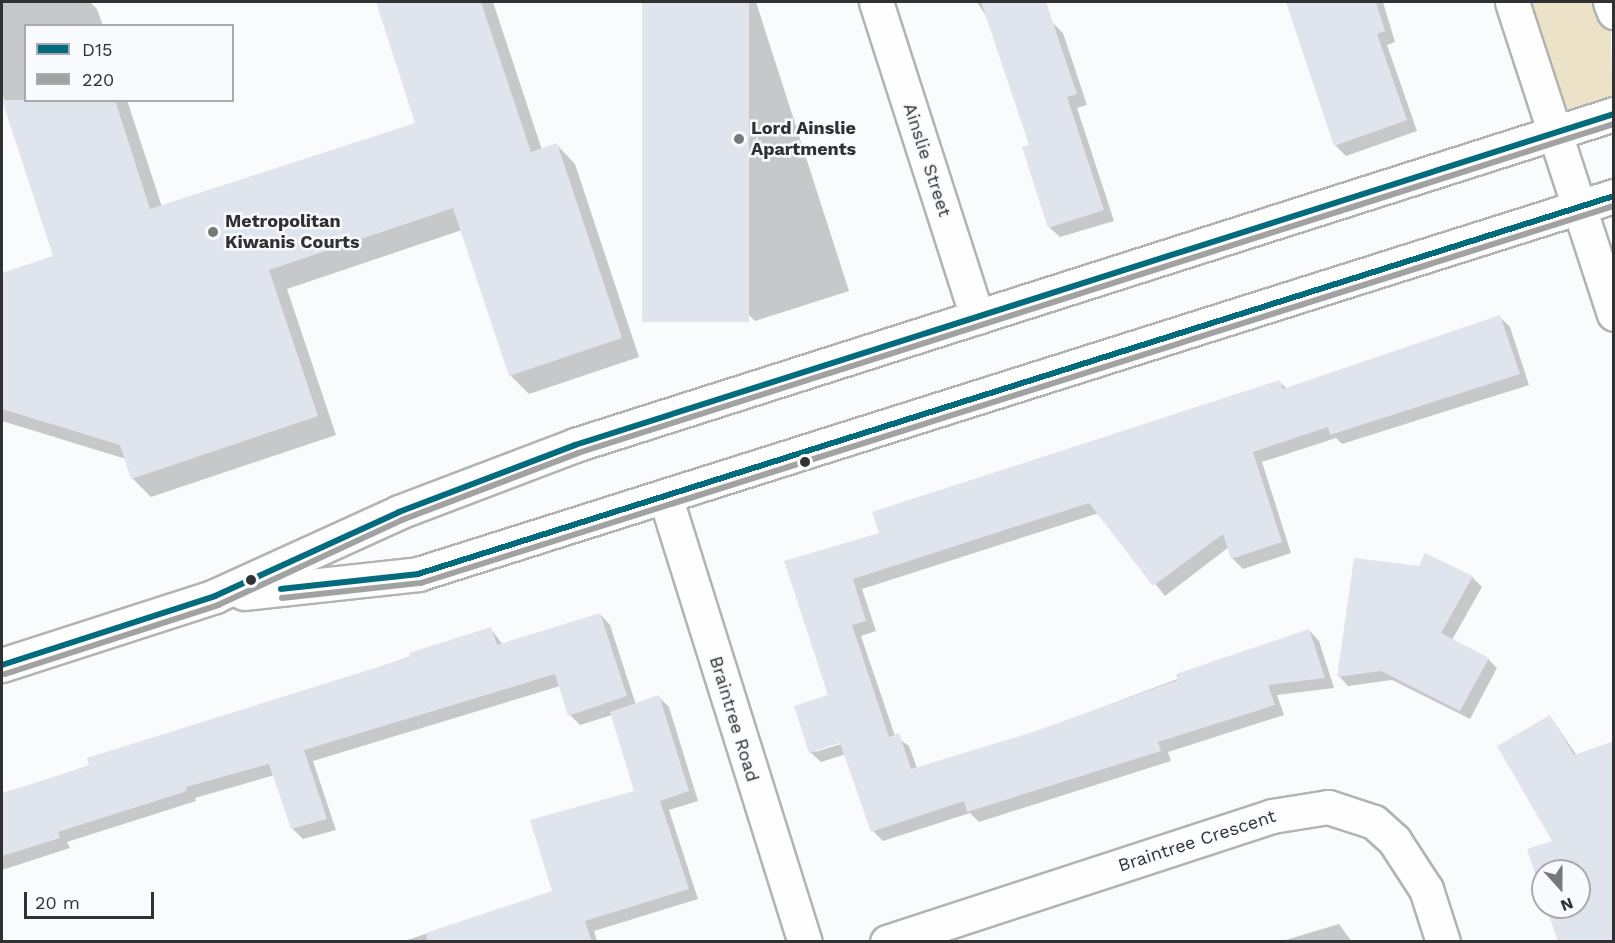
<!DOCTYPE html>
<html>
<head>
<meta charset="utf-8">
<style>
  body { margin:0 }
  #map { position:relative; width:1615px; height:943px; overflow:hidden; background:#f9fbfd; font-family:"Work Sans",sans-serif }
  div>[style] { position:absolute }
  .green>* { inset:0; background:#ece2c7 }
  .shadow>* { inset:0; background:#0003 }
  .building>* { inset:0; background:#e0e4ed; transform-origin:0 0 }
  .roads { filter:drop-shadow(2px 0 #b2b3b4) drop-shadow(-2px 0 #b2b3b4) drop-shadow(0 2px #b2b3b4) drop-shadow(0 -2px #b2b3b4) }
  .street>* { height:33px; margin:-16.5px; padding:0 16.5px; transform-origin:16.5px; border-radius:16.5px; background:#fefeff }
  .secondary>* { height:33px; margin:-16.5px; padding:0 16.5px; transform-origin:16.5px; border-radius:16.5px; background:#fefeff }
  .bus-1>* { height:6px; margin:-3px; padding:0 3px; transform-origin:3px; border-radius:3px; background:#026c7e }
  .bus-2>* { height:6px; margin:-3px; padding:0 3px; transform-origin:3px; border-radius:3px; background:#a2a2a3 }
  .dots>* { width:16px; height:16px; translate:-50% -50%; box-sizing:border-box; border:3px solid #f8fafe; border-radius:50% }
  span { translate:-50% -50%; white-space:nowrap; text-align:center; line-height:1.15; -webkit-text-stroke:5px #f8fafe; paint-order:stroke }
  .poi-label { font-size:18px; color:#313133; font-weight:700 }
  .left { translate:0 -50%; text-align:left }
  .street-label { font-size:18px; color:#313133 }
  .frame { position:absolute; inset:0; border:3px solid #313133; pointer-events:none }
  .legend { position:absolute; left:24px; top:24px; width:210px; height:78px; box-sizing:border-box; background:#f8fafe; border:2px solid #a8aaad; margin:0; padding:8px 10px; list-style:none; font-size:18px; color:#313133 }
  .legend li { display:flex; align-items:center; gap:12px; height:30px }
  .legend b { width:30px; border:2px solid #a8aaad }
  .north { position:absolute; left:1531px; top:859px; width:60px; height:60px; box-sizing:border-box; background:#f8fafe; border:2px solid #a8aaad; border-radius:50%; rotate:159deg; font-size:16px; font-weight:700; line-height:24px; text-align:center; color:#313133 }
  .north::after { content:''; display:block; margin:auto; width:21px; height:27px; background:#77787a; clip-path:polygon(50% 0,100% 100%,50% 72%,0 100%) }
  .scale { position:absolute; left:24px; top:892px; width:130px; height:27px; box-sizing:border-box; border:3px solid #313133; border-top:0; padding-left:8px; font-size:18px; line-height:21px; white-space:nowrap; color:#313133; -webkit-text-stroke:4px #f8fafe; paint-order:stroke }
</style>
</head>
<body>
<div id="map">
  <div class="green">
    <i style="clip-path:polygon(1512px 2px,1610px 2px,1613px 114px,1553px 133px)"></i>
  </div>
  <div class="shadow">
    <i style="clip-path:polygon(2px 2px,90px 2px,97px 9px,103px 26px,26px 26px,26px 100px,127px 100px,162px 207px,417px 124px,377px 2px,493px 2px,542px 150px,557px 145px,575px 164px,639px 357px,529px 394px,510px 375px,462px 230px,287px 289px,336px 435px,151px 497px,132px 478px,126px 459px,2px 421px,2px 275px,55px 257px,2px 93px)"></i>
    <i style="clip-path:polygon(644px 2px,756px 2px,849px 291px,755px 321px,741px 307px)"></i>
    <i style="clip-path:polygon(977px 2px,1045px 2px,1052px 22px,1063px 33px,1087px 105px,1077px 108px,1114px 221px,1060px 237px,1049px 227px,1031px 146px,990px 22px)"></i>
    <i style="clip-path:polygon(1288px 2px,1383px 2px,1395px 42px,1387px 45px,1417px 131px,1346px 156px,1336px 146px)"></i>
    <i style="clip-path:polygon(evenodd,1500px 317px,1510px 327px,1529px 385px,1342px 444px,1336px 438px,1262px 462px,1291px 553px,1243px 569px,1232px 558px,1229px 547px,1165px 596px,1099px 513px,862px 589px,876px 631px,861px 636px,895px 736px,909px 746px,917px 768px,1033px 733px,1309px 630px,1319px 641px,1334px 688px,1277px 695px,1284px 715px,1168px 752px,1171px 761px,979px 822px,970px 813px,883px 841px,873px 831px,846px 754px,821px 762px,810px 752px,830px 696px,786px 562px,881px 534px,1280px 382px,1287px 389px,1500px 317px,847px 739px,848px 742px,815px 752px,815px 749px,847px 739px)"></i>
    <i style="clip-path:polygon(1420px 568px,1472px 577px,1482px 587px,1452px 640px,1488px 659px,1497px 668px,1470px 719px,1392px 680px,1348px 686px,1339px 676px)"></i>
    <i style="clip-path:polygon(600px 614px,610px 625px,636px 705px,659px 697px,669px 707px,698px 801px,669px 810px,698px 899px,594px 931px,597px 942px,401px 942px,554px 892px,636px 792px,612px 715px,580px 725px,570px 715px,560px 686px,313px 761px,336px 830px,303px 839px,292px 828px,275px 775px,195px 798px,196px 801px,67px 842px,70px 848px,2px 870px,2px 795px,491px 629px,503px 645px)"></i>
    <i style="clip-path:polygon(1550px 716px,1577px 756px,1614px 930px,1548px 907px,1579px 907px,1579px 871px,1543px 871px,1543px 893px,1528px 850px,1554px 842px)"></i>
    <i style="clip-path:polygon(1339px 924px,1352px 942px,1279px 942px)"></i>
  </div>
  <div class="building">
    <i style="clip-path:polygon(376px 2px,481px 2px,531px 152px,557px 143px,622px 338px,509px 376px,453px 208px,269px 270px,318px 416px,131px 479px,120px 445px,2px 409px,2px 273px,53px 256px,2px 100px,115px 100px,150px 209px,415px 123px)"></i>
    <i style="left:642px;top:2px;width:107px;height:320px"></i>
    <i style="clip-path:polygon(981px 2px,1046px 2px,1077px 94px,1067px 97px,1104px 210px,1048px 228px,1022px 147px,1029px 145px)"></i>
    <i style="clip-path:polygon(1286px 2px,1376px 2px,1385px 31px,1377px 34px,1407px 120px,1334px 146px)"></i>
    <i style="clip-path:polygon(1500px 315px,1520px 374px,1330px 435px,1328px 427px,1253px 452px,1282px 542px,1231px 559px,1223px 534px,1153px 586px,1089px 503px,853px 579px,866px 621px,852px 625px,889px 737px,899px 733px,911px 769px,1033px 732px,1178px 680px,1176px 674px,1309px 629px,1325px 678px,1268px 685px,1275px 705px,1158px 742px,1161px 751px,967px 812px,964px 801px,871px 832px,840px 743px,809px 753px,794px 706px,828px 695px,784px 561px,879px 533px,872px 512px,1280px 380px,1283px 389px)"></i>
    <i style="clip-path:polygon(1425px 553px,1473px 576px,1441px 633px,1489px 658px,1460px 711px,1381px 671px,1337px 677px,1354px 558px,1419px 566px)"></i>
    <i style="clip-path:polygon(600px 613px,627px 696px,568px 716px,555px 674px,304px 750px,327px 819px,291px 829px,269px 764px,186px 787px,187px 791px,58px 832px,60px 838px,2px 856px,2px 793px,89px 766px,87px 758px,410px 657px,409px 653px,491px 627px,497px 645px)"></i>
    <i style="clip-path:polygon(659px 695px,689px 791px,660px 801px,689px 889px,585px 921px,592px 942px,427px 942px,426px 933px,552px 891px,530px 820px,634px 791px,610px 712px)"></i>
    <i style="clip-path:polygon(1550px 715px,1574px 755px,1614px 741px,1614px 942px,1558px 942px,1546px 907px,1579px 907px,1579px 871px,1543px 871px,1543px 898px,1527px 849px,1552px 841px,1497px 746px)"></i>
  </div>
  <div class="roads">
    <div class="street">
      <i style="left:876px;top:2px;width:331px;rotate:72.2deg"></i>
      <i style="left:665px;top:496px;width:467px;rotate:72.6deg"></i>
      <i style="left:887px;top:942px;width:405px;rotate:-18.1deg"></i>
      <i style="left:1272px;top:816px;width:57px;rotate:-9.1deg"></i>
      <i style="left:1328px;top:807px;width:48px;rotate:18.1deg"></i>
      <i style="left:1374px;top:822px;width:27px;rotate:42deg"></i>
      <i style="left:1394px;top:840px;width:59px;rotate:56.9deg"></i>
      <i style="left:1426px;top:889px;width:56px;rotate:72.2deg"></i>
    </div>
    <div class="secondary">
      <i style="left:1512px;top:2px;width:328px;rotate:71.9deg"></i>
      <i style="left:1610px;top:2px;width:11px;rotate:68deg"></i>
      <i style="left:244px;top:593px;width:175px;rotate:-6.2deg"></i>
      <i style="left:418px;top:574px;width:1254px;rotate:-17.54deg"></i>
      <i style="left:2px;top:665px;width:224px;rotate:-17.9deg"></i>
      <i style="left:215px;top:596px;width:202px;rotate:-24.5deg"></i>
      <i style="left:399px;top:512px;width:188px;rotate:-20.8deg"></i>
      <i style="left:575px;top:445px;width:1090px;rotate:-17.67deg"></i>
    </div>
  </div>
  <div class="bus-1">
    <i style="left:281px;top:589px;width:138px;rotate:-6.2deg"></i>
    <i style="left:418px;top:574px;width:1254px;rotate:-17.54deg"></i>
    <i style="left:2px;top:665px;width:224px;rotate:-17.9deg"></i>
    <i style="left:215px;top:596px;width:202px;rotate:-24.5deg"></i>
    <i style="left:399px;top:512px;width:188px;rotate:-20.8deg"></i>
    <i style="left:575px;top:445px;width:1090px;rotate:-17.67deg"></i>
  </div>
  <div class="bus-2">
    <i style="left:282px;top:598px;width:140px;rotate:-6.2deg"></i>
    <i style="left:421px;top:583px;width:1251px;rotate:-17.54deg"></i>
    <i style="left:5px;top:674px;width:224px;rotate:-17.9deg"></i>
    <i style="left:218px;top:605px;width:203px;rotate:-24.8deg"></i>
    <i style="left:402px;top:520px;width:188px;rotate:-20.8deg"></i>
    <i style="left:578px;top:453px;width:1087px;rotate:-17.62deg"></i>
  </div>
  <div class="dots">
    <i style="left:739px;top:139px;background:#77787a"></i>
    <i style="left:213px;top:232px;background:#77787a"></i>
    <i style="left:805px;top:462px;background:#313133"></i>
    <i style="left:251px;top:580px;background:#313133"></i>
  </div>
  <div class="poi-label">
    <span class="left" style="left:751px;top:139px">Lord Ainslie<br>Apartments</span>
    <span class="left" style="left:225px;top:232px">Metropolitan<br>Kiwanis Courts</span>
  </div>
  <div class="street-label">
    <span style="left:927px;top:160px;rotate:72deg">Ainslie Street</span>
    <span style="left:734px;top:719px;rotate:73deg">Braintree Road</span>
    <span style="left:1197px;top:841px;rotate:-18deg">Braintree Crescent</span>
  </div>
  <div class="frame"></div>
  <ul class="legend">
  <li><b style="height:8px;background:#026c7e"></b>D15</li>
  <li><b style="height:8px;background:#a2a2a3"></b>220</li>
  </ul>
  <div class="north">N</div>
  <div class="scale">20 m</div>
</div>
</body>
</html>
